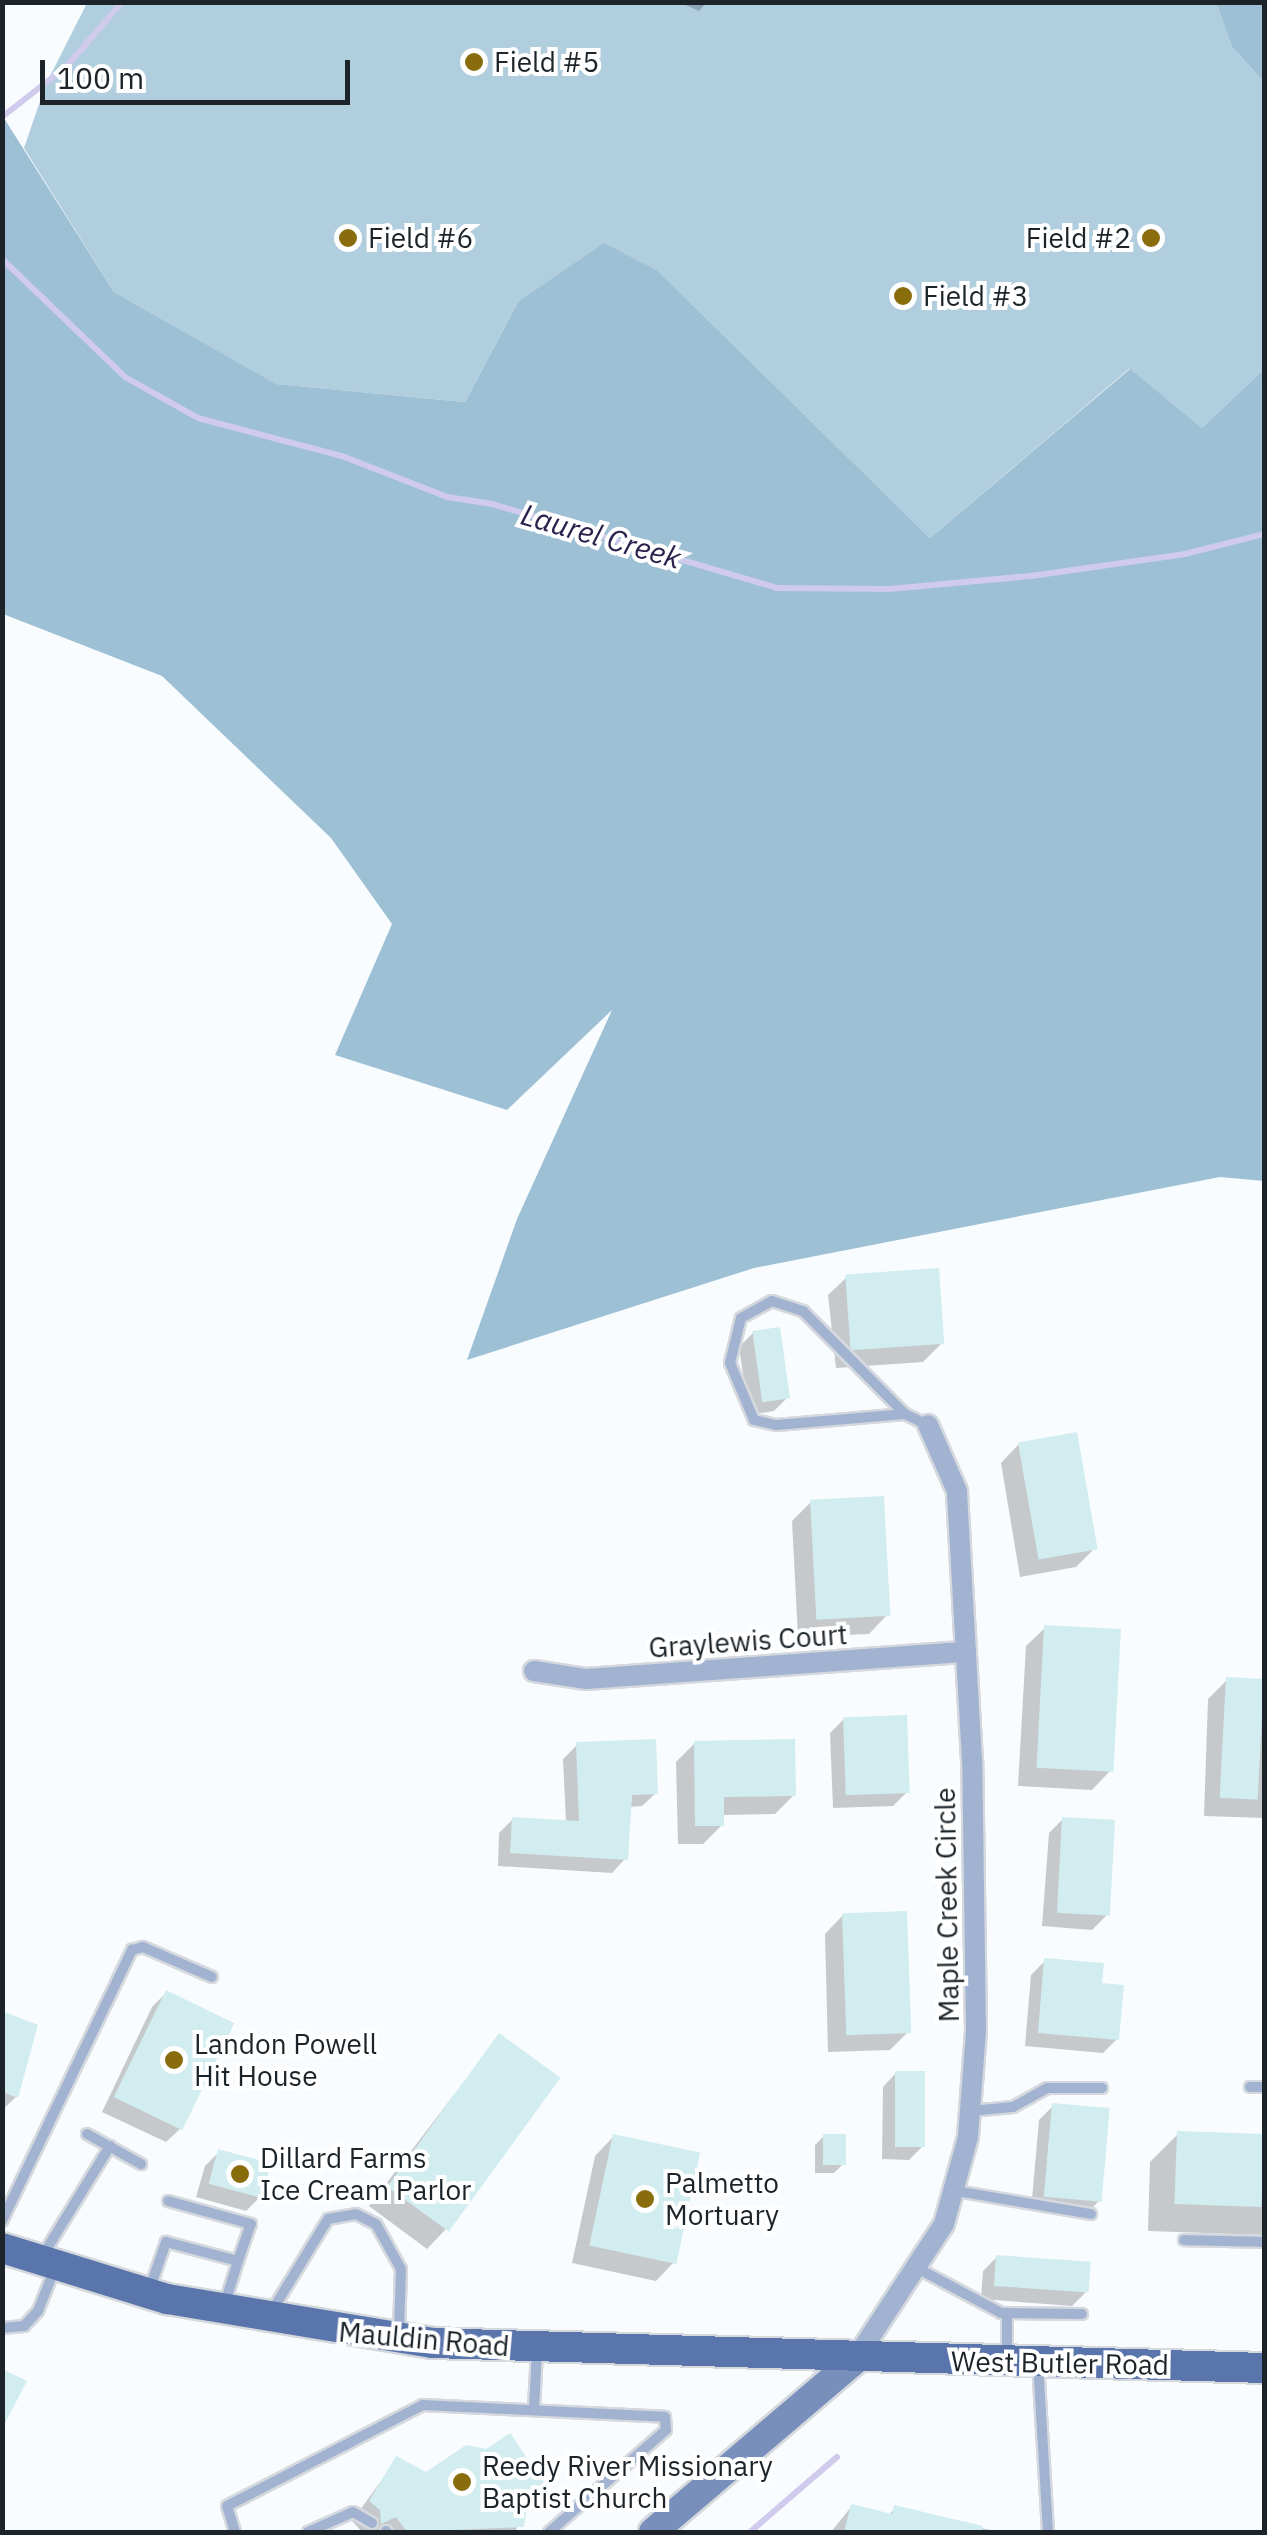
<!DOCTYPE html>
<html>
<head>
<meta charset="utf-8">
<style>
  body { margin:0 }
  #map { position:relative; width:1267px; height:2535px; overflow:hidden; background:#f8fcff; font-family:"IBM Plex Sans",sans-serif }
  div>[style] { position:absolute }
  .green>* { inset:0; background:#b1cedf }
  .forest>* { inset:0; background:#9dc0d5 }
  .shadow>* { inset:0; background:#0003 }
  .stream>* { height:6px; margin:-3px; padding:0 3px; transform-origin:3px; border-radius:3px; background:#d0caed }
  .building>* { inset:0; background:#d2edf0; transform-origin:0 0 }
  .roads { filter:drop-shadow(2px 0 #d5d9dd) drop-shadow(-2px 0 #d5d9dd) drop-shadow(0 2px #d5d9dd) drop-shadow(0 -2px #d5d9dd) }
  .lane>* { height:10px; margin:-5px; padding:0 5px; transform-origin:5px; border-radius:5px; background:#a2b3d2 }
  .street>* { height:20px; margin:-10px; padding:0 10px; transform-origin:10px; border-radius:10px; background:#a2b3d2 }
  .secondary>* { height:28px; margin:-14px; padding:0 14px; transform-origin:14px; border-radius:14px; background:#788fbc }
  .primary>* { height:30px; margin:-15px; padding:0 15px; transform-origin:15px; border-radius:15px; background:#5975ac }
  .dots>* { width:28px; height:28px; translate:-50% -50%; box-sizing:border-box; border:5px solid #fff; border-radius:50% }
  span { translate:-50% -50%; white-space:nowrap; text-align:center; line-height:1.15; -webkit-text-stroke:8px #fff; paint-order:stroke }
  .poi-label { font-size:28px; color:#1c2429 }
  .left { translate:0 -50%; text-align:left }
  .right { translate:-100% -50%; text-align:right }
  .street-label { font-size:28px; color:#1c2429 }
  .water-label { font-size:30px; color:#2c214d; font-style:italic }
  .frame { position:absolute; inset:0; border:5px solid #1c2429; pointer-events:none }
  .scale { position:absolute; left:40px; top:60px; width:310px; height:45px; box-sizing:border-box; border:5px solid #1c2429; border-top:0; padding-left:12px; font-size:30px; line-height:35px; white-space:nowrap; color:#1c2429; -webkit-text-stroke:8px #fff; paint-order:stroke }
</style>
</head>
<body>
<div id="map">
  <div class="green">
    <i style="clip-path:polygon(87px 3px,1216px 3px,1232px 47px,1264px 82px,1264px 369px,1202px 428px,1129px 369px,930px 538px,658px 271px,518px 302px,465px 402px,275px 384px,114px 292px,24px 148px,46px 84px)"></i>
  </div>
  <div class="forest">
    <i style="clip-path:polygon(1216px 3px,1264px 3px,1264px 82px,1232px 47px)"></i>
    <i style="clip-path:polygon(2px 115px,114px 292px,276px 384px,465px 402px,518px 302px,604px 243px,658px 271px,930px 538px,1130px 369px,1202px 428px,1264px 369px,1264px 1181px,1220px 1177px,754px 1268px,467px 1360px,517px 1219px,612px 1010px,507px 1110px,335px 1055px,392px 924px,331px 838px,162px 676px,3px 614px)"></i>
  </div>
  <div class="shadow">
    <i style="clip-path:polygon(679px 2px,707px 2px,699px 11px)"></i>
    <i style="clip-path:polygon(847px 1277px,942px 1343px,923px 1362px,836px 1368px,828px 1295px)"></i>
    <i style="clip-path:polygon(753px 1333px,788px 1397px,774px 1411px,749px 1415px,739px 1347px)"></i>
    <i style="clip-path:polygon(1019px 1444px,1095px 1548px,1076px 1567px,1020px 1577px,1001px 1463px)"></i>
    <i style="clip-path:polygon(811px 1502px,887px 1615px,869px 1634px,798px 1637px,792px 1521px)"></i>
    <i style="clip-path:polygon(1045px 1628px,1110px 1771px,1092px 1790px,1018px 1786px,1026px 1646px)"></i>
    <i style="clip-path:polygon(1227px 1680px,1264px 1681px,1264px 1818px,1204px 1816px,1208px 1699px)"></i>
    <i style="clip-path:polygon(844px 1719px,907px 1792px,893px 1806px,833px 1808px,830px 1733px)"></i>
    <i style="clip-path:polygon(695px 1743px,794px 1795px,775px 1814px,722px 1815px,722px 1825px,703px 1844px,678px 1844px,676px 1762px)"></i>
    <i style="clip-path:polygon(577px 1745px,656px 1793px,642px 1806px,629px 1807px,625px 1859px,612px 1873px,498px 1866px,499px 1833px,513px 1819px,566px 1822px,563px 1759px)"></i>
    <i style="clip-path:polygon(1063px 1819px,1106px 1916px,1092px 1930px,1042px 1926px,1049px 1833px)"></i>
    <i style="clip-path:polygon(843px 1915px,908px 2032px,890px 2050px,828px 2052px,825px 1934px)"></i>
    <i style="clip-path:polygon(1045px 1961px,1117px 2039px,1103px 2053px,1025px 2046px,1031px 1975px)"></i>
    <i style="clip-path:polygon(166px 1993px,180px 2129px,166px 2142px,102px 2112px,152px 2007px)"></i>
    <i style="clip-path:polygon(2px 2014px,16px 2097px,2px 2110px)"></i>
    <i style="clip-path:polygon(499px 2036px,445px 2230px,427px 2249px,369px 2206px)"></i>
    <i style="clip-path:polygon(896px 2073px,923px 2146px,909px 2160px,882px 2159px,883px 2087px)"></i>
    <i style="clip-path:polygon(1053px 2106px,1099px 2201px,1085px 2215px,1031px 2210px,1039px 2120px)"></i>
    <i style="clip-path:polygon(1178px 2134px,1264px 2137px,1264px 2235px,1148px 2231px,1150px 2162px)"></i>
    <i style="clip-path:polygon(824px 2136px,843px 2164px,834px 2173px,815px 2173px,815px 2145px)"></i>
    <i style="clip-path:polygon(613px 2137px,674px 2262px,656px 2281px,572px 2263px,595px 2156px)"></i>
    <i style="clip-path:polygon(219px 2152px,260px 2197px,246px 2211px,196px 2197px,205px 2166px)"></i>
    <i style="clip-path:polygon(997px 2257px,1086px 2292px,1072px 2306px,981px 2299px,983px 2271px)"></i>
    <i style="clip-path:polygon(397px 2459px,426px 2475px,546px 2489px,524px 2511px,515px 2532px,362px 2532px,352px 2521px)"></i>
    <i style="clip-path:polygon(851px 2507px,888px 2516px,895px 2508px,994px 2531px,831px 2532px)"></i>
  </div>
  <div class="stream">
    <i style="left:2px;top:117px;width:83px;rotate:-38.1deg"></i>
    <i style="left:67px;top:66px;width:84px;rotate:-49.3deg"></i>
    <i style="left:2px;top:259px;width:170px;rotate:43.8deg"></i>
    <i style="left:125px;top:377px;width:84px;rotate:29.3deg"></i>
    <i style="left:198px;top:418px;width:149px;rotate:14.8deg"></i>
    <i style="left:342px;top:456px;width:113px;rotate:21.3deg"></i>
    <i style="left:447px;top:497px;width:46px;rotate:8.8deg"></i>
    <i style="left:492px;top:504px;width:297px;rotate:16.4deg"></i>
    <i style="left:777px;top:588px;width:113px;rotate:0.5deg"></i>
    <i style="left:890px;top:589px;width:142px;rotate:-5.3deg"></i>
    <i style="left:1031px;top:576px;width:156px;rotate:-8.1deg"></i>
    <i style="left:1185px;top:554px;width:81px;rotate:-14.2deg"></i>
    <i style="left:750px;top:2532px;width:115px;rotate:-40.8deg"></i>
  </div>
  <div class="building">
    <i style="left:939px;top:1268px;width:76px;height:94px;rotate:86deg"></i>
    <i style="left:780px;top:1327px;width:72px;height:28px;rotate:82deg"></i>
    <i style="left:1077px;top:1432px;width:119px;height:60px;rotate:80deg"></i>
    <i style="left:884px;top:1496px;width:120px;height:74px;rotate:87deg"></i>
    <i style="left:1044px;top:1625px;width:77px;height:143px;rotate:3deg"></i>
    <i style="left:1226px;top:1677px;width:38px;height:121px;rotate:3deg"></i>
    <i style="left:907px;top:1715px;width:78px;height:64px;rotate:88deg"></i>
    <i style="clip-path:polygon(656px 1739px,658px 1794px,632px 1795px,628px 1860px,510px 1853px,512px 1817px,579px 1821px,576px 1742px)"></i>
    <i style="clip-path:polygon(795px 1739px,796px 1796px,724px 1797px,724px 1826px,695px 1826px,694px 1741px)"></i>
    <i style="left:1062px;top:1817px;width:53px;height:96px;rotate:3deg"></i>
    <i style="left:907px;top:1911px;width:122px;height:65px;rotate:88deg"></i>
    <i style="clip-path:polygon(1044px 1958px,1104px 1963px,1102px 1983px,1124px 1985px,1119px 2040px,1038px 2033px)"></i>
    <i style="left:166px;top:1990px;width:76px;height:119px;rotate:26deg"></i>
    <i style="clip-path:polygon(2px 2011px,38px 2025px,18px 2098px,2px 2092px)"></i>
    <i style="left:499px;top:2033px;width:76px;height:190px;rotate:36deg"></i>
    <i style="left:895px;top:2071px;width:30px;height:76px"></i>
    <i style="left:1052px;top:2103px;width:58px;height:94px;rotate:5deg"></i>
    <i style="left:1177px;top:2131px;width:87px;height:73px;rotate:2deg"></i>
    <i style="left:613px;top:2134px;width:89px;height:114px;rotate:12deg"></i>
    <i style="left:823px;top:2134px;width:23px;height:31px"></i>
    <i style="left:218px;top:2149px;width:55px;height:36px;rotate:15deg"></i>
    <i style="left:996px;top:2255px;width:95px;height:31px;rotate:4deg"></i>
    <i style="clip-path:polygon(2px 2369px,27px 2381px,2px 2429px)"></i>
    <i style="clip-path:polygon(510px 2433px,549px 2490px,527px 2507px,524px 2527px,407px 2532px,396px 2517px,381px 2524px,380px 2510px,369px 2501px,396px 2456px,426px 2472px,466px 2445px,486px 2449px)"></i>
    <i style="clip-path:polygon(851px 2504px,892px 2514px,894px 2505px,983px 2526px,982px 2532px,844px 2532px)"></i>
  </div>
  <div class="roads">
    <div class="lane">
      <i style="left:905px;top:1414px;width:129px;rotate:175.1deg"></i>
      <i style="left:776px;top:1425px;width:23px;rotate:-167deg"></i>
      <i style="left:754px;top:1420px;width:62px;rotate:-112.8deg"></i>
      <i style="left:730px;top:1363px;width:46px;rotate:-76.3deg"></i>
      <i style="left:741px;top:1318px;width:35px;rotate:-29deg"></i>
      <i style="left:772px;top:1301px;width:33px;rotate:18deg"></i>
      <i style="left:803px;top:1311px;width:145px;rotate:45.3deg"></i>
      <i style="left:905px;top:1414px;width:25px;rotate:26deg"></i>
      <i style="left:1250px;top:2087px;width:14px"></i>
      <i style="left:971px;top:2111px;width:42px;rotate:-5.4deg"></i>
      <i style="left:1013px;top:2107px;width:39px;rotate:-29deg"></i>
      <i style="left:1047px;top:2088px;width:55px"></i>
      <i style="left:87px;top:2134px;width:62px;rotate:29.1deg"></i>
      <i style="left:956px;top:2191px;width:137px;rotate:9.7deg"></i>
      <i style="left:2px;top:2221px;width:301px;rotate:-64.4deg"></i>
      <i style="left:132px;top:1950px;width:11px;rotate:-15deg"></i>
      <i style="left:143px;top:1947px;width:75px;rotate:23.5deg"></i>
      <i style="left:1184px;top:2240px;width:80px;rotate:1.4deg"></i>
      <i style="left:43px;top:2255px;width:128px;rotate:-58.4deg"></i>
      <i style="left:919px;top:2269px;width:93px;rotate:28.2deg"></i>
      <i style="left:1001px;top:2313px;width:81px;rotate:0.7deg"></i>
      <i style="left:150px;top:2288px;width:49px;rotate:-70.8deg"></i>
      <i style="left:166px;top:2242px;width:74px;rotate:14.8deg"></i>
      <i style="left:238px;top:2261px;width:39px;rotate:-71deg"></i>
      <i style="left:251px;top:2224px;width:86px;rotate:-164.5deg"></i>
      <i style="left:225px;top:2303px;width:44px;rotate:-72.8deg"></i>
      <i style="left:270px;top:2314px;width:111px;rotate:-58.6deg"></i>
      <i style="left:328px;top:2219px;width:28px;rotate:-10deg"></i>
      <i style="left:356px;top:2214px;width:22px;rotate:27deg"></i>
      <i style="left:376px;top:2224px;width:51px;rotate:60.9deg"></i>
      <i style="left:401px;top:2269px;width:64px;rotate:91.8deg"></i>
      <i style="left:2px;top:2328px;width:22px;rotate:-5deg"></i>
      <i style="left:24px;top:2326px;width:21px;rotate:-47deg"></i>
      <i style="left:38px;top:2311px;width:46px;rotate:-68.4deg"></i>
      <i style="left:1007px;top:2355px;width:41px;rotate:-90deg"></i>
      <i style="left:1038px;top:2363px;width:169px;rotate:86.6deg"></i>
      <i style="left:534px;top:2408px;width:58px;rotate:-87deg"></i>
      <i style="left:386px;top:2531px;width:1px;rotate:45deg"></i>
      <i style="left:235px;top:2532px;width:27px;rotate:-107deg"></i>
      <i style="left:227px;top:2506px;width:220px;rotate:-27.3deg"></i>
      <i style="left:423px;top:2405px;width:242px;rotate:2.8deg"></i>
      <i style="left:665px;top:2417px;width:13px;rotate:86deg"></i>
      <i style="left:666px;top:2430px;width:155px;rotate:138.9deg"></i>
      <i style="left:308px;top:2532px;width:49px;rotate:-24deg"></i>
      <i style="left:353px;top:2512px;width:22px;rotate:30deg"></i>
    </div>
    <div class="street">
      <i style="left:534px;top:1671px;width:53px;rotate:8.7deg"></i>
      <i style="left:586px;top:1679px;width:381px;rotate:-4.1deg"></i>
      <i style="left:855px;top:2360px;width:163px;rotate:-56.8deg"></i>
      <i style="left:944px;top:2224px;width:90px;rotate:-74.6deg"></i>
      <i style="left:968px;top:2137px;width:106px;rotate:-85.7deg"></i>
      <i style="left:976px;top:2031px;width:270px;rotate:-90.8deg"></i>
      <i style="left:972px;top:1761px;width:270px;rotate:-93.2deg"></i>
      <i style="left:957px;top:1491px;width:72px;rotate:-113.7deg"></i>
    </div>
    <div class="secondary">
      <i style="left:653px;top:2532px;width:265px;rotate:-40.4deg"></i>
    </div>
    <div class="primary">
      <i style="left:2px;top:2248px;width:173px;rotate:17.2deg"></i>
      <i style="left:167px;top:2299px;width:269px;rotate:9.4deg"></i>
      <i style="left:432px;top:2343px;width:832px;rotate:1.72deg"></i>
    </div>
  </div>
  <div class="dots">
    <i style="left:474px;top:62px;background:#896c0c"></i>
    <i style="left:348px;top:238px;background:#896c0c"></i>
    <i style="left:1151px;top:238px;background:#896c0c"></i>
    <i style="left:903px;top:296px;background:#896c0c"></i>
    <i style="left:174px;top:2060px;background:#896c0c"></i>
    <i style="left:240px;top:2174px;background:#896c0c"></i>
    <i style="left:645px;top:2199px;background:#896c0c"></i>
    <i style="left:462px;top:2482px;background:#896c0c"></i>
  </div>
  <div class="poi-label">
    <span class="left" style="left:494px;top:62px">Field #5</span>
    <span class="left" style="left:368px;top:238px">Field #6</span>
    <span class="right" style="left:1131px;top:238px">Field #2</span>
    <span class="left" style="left:923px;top:296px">Field #3</span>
    <span class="left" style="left:194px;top:2060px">Landon Powell<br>Hit House</span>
    <span class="left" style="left:260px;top:2174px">Dillard Farms<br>Ice Cream Parlor</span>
    <span class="left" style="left:665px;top:2199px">Palmetto<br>Mortuary</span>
    <span class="left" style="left:482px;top:2482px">Reedy River Missionary<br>Baptist Church</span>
  </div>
  <div class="street-label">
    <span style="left:748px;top:1641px;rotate:-4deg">Graylewis Court</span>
    <span style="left:947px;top:1905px;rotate:-91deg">Maple Creek Circle</span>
    <span style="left:424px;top:2339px;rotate:5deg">Mauldin Road</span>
    <span style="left:1060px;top:2363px;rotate:1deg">West Butler Road</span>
  </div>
  <div class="water-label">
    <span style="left:601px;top:536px;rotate:16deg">Laurel Creek</span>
  </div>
  <div class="frame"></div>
  <div class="scale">100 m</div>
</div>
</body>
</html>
